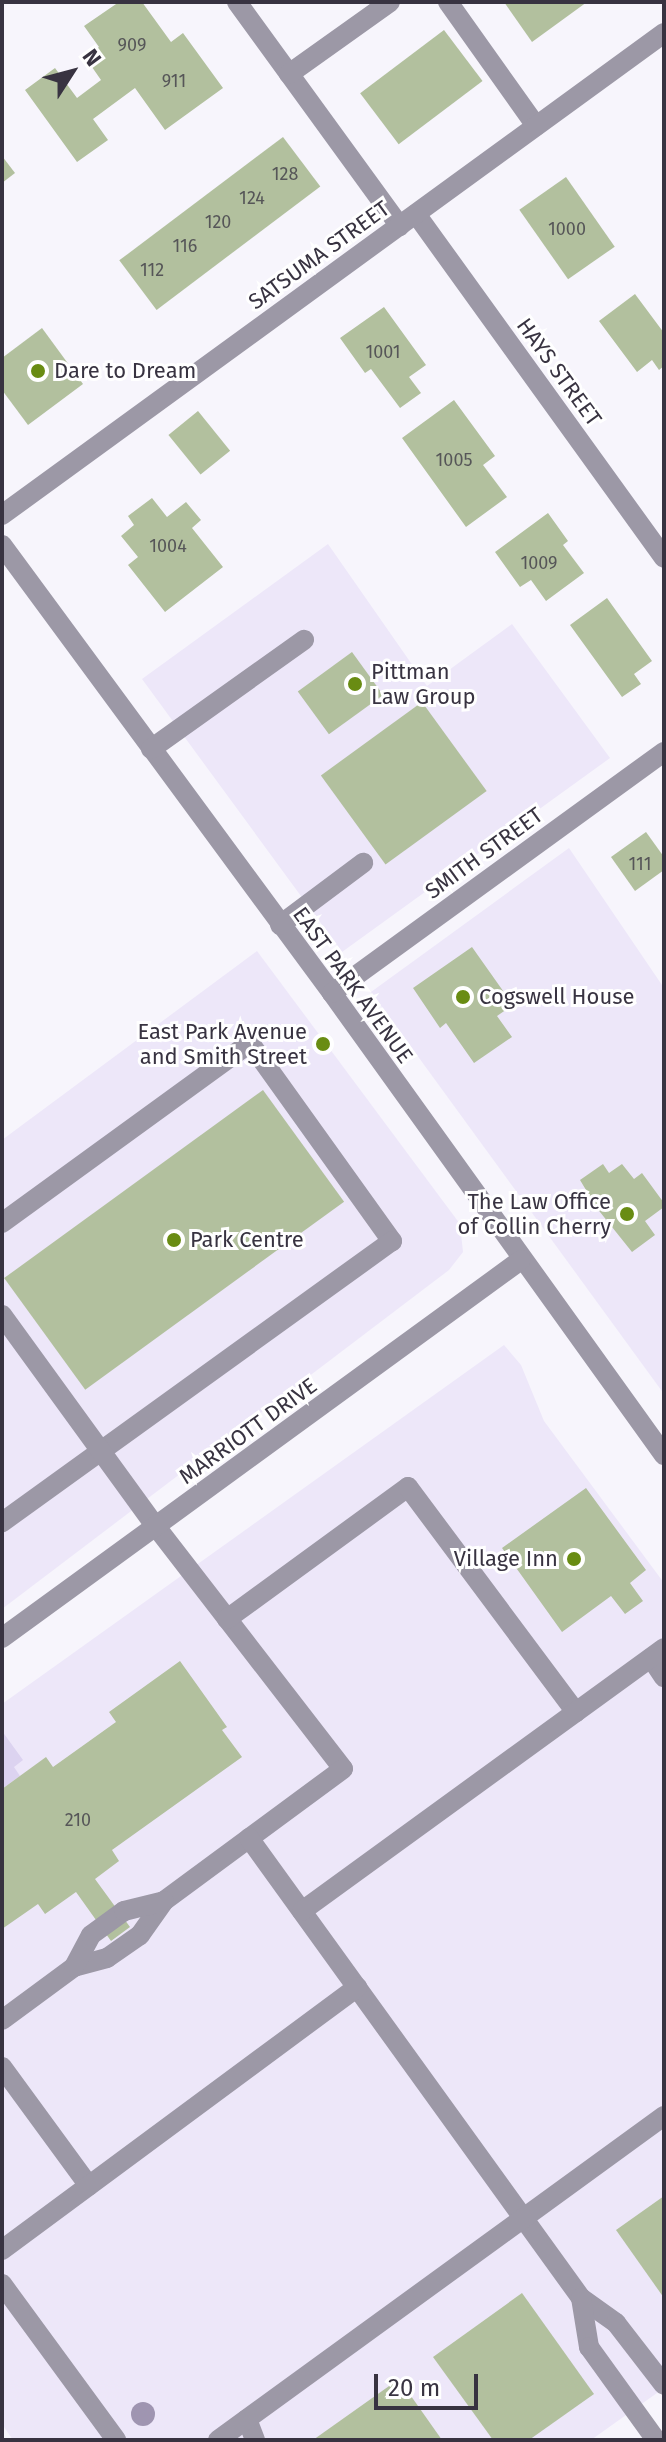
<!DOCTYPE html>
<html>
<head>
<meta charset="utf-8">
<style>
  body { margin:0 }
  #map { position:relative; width:666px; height:2442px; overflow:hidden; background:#f7f5fc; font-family:"Fira Sans",sans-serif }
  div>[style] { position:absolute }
  .built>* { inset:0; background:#ede7f9 }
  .green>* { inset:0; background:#dcd3f0 }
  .building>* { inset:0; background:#b2c09e; transform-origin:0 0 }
  .minor>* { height:20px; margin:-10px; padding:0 10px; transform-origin:10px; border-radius:10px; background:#9c98a6 }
  .trees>* { width:24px; height:24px; margin:-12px; border-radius:50%; background:#9f95b1 }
  .dots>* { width:22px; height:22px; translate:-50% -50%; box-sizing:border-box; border:4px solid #fff; border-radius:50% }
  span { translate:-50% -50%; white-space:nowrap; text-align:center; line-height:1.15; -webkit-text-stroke:6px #fff; paint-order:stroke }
  .number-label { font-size:18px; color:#565658 }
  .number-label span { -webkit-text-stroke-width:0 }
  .street-label { font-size:22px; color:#383341 }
  .poi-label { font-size:22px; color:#383341 }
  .left { translate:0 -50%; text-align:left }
  .right { translate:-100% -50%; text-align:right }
  .frame { position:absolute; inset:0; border:4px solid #383341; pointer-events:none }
  .north { position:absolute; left:32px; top:32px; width:80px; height:80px; -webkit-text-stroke:6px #fff; paint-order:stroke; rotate:54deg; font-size:22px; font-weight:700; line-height:32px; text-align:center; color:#383341 }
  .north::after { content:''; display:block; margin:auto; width:28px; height:36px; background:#383341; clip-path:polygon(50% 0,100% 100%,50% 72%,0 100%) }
  .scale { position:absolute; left:374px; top:2374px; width:104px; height:36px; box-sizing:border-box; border:4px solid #383341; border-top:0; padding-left:10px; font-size:24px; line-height:28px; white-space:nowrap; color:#383341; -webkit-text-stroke:6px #fff; paint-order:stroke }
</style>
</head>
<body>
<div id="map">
  <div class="built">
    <i style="clip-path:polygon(328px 544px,427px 686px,512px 624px,610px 758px,342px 952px,142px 679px)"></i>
    <i style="clip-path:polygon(569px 848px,664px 988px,664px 1394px,371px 992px)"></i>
    <i style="clip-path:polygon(257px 951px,460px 1224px,463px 1252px,449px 1270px,2px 1609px,2px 1140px)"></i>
    <i style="clip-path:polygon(504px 1345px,521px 1365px,544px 1421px,664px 1583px,664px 2388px,591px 2440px,13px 2440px,2px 2424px,2px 1704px)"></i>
  </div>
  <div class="green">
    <i style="clip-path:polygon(2px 1731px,23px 1760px,14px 1767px,20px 1776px,2px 1789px)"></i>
  </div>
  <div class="building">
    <i style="clip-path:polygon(119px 2px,142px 2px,171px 42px,183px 33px,223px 88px,165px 130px,135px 88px,93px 119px,108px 140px,77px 162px,25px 90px,55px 68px,77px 98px,101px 80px,85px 57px,99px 47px,84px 26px)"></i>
    <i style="clip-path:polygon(504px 2px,587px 2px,532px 42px)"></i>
    <i style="left:444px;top:30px;width:64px;height:105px;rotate:53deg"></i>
    <i style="left:283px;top:137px;width:62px;height:205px;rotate:53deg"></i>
    <i style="clip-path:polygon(2px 156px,15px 173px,2px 183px)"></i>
    <i style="left:566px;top:177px;width:85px;height:57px;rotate:55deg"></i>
    <i style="clip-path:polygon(635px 294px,664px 333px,664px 366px,659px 370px,652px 360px,637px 372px,599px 321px)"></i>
    <i style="clip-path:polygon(384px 307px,426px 365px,409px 377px,421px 393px,400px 408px,371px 369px,365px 373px,340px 338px)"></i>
    <i style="clip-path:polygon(42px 328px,83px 384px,28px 425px,2px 390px,2px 358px)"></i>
    <i style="clip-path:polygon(454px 400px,495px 456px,483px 465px,507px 497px,466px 527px,402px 438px)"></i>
    <i style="left:198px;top:411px;width:51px;height:38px;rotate:51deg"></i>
    <i style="clip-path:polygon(152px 498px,167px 517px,186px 502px,201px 520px,192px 528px,223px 567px,165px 612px,128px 565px,138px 557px,121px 536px,134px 525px,128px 516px)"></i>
    <i style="clip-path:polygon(548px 513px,568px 541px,563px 545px,584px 573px,546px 601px,531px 580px,520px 587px,495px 552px)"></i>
    <i style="clip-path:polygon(607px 598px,652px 661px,634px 674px,641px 684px,622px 697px,570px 625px)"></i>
    <i style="left:352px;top:652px;width:53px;height:67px;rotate:54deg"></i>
    <i style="left:422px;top:702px;width:110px;height:125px;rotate:54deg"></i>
    <i style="clip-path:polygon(646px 832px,664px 857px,664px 870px,635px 891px,611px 857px)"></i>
    <i style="clip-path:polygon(472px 947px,513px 1005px,497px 1016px,512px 1037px,474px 1063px,446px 1023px,440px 1028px,413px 988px)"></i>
    <i style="left:263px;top:1090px;width:138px;height:320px;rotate:54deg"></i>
    <i style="clip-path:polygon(603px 1164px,609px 1173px,622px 1164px,634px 1179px,642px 1173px,664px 1203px,664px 1207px,645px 1221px,655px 1235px,632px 1252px,584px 1192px,586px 1190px,580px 1180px)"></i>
    <i style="clip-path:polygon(586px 1488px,646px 1570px,630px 1583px,643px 1601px,625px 1614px,611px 1596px,562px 1632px,502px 1548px)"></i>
    <i style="clip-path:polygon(180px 1661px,227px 1727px,222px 1730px,242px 1757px,112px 1850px,119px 1861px,95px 1879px,130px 1927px,111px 1941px,76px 1892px,45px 1914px,38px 1904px,2px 1929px,2px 1789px,46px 1757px,53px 1767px,116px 1722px,109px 1712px)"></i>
    <i style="clip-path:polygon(664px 2196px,664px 2298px,616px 2230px)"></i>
    <i style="clip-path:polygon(522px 2293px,594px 2394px,529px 2440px,493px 2440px,433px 2357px)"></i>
    <i style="clip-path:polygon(399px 2379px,442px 2440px,313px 2440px)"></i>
  </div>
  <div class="minor">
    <i style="left:237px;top:2px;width:277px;rotate:54deg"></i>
    <i style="left:448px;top:2px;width:152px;rotate:54.6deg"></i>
    <i style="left:289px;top:74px;width:124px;rotate:-35.5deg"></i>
    <i style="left:416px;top:214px;width:424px;rotate:54.2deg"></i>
    <i style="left:2px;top:515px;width:819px;rotate:-36.06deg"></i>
    <i style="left:2px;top:545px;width:556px;rotate:53.62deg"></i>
    <i style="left:332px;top:993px;width:569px;rotate:54.3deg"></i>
    <i style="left:151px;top:749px;width:188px;rotate:-35.5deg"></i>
    <i style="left:280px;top:925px;width:104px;rotate:-36.8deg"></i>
    <i style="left:332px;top:993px;width:410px;rotate:-36deg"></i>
    <i style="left:2px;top:1223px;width:306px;rotate:-36deg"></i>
    <i style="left:250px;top:1043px;width:244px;rotate:54.4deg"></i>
    <i style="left:392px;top:1241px;width:481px;rotate:144.2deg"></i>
    <i style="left:2px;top:1315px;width:263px;rotate:54deg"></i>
    <i style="left:157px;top:1528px;width:304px;rotate:52.3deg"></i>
    <i style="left:343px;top:1769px;width:222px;rotate:143.6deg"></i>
    <i style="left:164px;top:1901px;width:42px;rotate:125.2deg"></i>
    <i style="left:140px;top:1935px;width:40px;rotate:145.1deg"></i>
    <i style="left:107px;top:1958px;width:34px;rotate:165deg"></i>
    <i style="left:74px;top:1967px;width:89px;rotate:143.6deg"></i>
    <i style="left:227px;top:1619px;width:224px;rotate:-36.1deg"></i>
    <i style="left:408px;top:1487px;width:281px;rotate:53.3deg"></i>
    <i style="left:2px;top:1638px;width:642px;rotate:-36.07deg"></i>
    <i style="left:651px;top:1658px;width:23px;rotate:56deg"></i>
    <i style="left:249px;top:1838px;width:567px;rotate:54.18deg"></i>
    <i style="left:581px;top:2298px;width:43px;rotate:35.5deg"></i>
    <i style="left:616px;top:2323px;width:78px;rotate:52.3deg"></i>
    <i style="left:302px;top:1911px;width:447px;rotate:-36deg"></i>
    <i style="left:74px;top:1967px;width:36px;rotate:-62deg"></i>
    <i style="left:91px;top:1935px;width:41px;rotate:-36deg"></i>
    <i style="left:124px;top:1911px;width:41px;rotate:-14deg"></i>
    <i style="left:2px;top:2067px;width:147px;rotate:53.8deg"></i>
    <i style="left:2px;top:2250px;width:442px;rotate:-36.5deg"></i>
    <i style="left:2px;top:2284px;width:193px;rotate:53.8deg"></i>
    <i style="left:581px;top:2298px;width:50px;rotate:80.7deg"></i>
    <i style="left:589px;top:2347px;width:115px;rotate:54.2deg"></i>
    <i style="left:247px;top:2419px;width:22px;rotate:69deg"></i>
    <i style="left:218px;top:2440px;width:551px;rotate:-36deg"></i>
  </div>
  <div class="trees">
    <i style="left:143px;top:2414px"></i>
  </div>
  <div class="dots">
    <i style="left:38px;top:371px;background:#698c13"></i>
    <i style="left:355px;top:684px;background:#698c13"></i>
    <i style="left:463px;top:997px;background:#698c13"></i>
    <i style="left:323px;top:1044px;background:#698c13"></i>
    <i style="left:627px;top:1214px;background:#698c13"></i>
    <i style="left:174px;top:1240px;background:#698c13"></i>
    <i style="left:574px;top:1559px;background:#698c13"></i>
  </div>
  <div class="number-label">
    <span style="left:132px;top:45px">909</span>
    <span style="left:174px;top:81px">911</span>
    <span style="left:285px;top:174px">128</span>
    <span style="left:252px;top:198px">124</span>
    <span style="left:218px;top:222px">120</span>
    <span style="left:567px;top:229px">1000</span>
    <span style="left:185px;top:246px">116</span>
    <span style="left:152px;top:270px">112</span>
    <span style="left:383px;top:352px">1001</span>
    <span style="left:454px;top:460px">1005</span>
    <span style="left:168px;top:546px">1004</span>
    <span style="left:539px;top:563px">1009</span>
    <span style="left:640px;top:864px">111</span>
    <span style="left:78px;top:1820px">210</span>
  </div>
  <div class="street-label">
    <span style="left:319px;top:255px;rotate:-36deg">SATSUMA STREET</span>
    <span style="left:559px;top:372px;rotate:54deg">HAYS STREET</span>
    <span style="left:484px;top:853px;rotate:-36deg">SMITH STREET</span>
    <span style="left:353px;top:985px;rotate:54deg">EAST PARK AVENUE</span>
    <span style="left:248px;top:1431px;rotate:-36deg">MARRIOTT DRIVE</span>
  </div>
  <div class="poi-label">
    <span class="left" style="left:54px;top:371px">Dare to Dream</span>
    <span class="left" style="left:371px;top:684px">Pittman<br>Law Group</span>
    <span class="left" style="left:479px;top:997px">Cogswell House</span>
    <span class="right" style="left:307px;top:1044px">East Park Avenue<br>and Smith Street</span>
    <span class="right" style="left:611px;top:1214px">The Law Office<br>of Collin Cherry</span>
    <span class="left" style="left:190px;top:1240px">Park Centre</span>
    <span class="right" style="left:558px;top:1559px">Village Inn</span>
  </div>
  <div class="frame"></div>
  <div class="north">N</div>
  <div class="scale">20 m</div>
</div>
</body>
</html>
